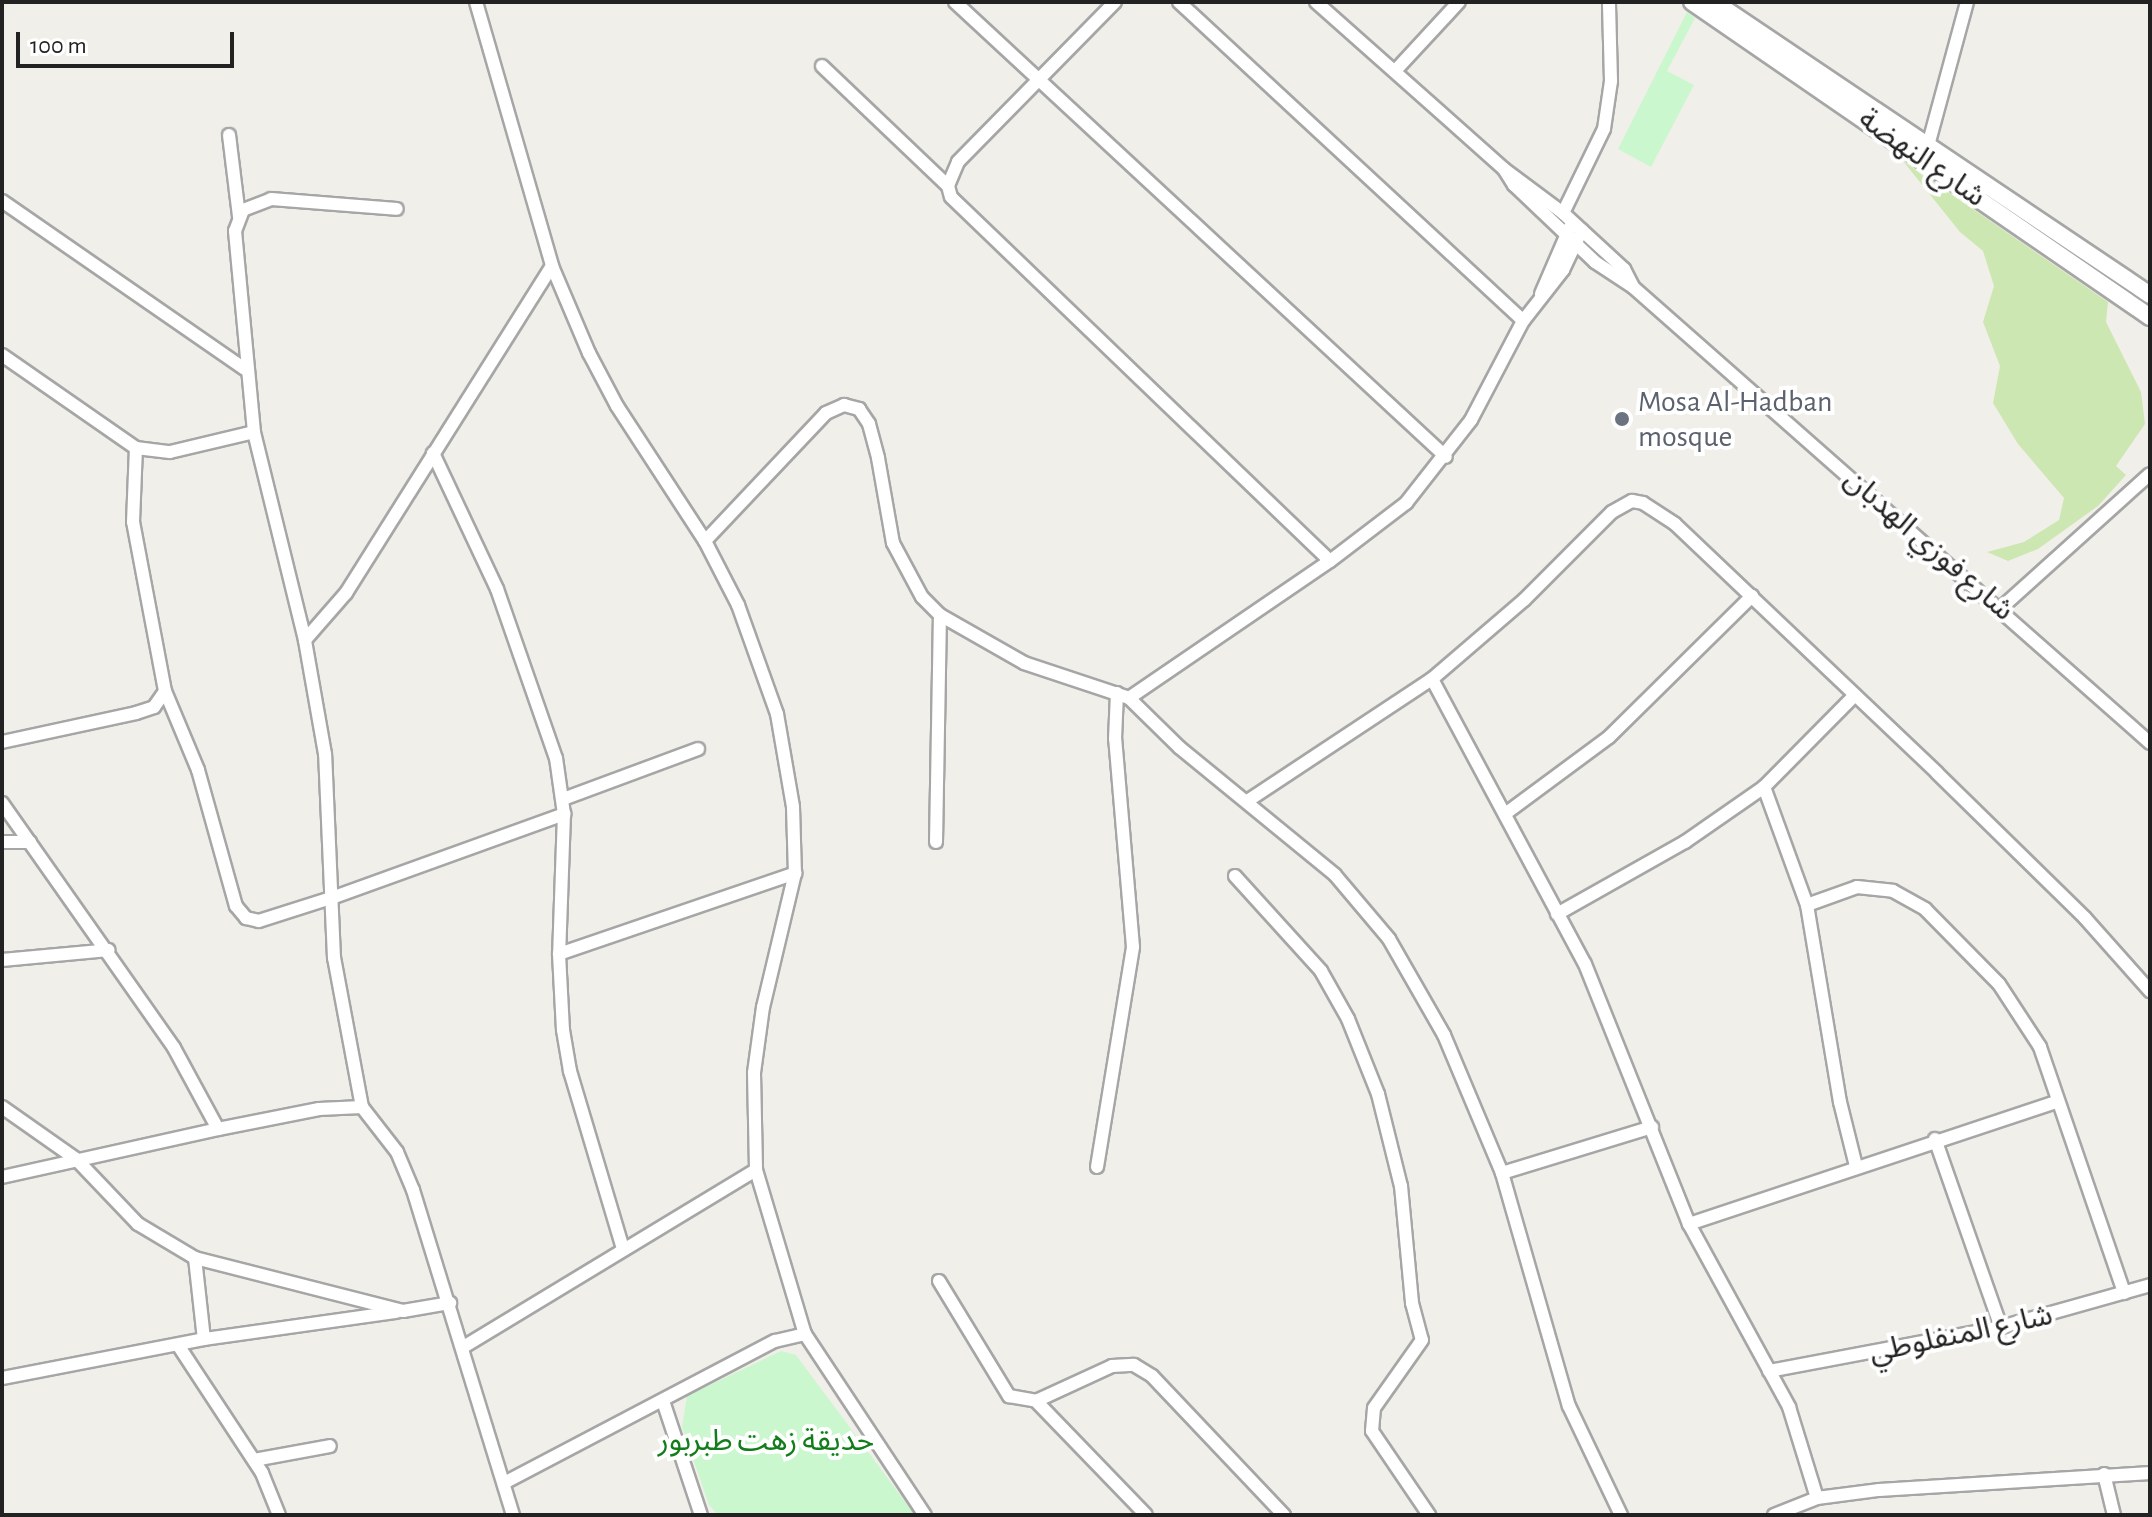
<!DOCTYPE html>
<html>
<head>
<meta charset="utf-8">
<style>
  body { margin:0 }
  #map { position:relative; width:2152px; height:1517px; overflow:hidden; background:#f1efe9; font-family:"Alegreya Sans","Noto Sans Arabic",sans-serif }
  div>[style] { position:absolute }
  .grass>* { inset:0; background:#cde7b3 }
  .park>* { inset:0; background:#cbf7ce }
  .roads { filter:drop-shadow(2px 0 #a6a6a6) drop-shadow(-2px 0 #a6a6a6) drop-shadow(0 2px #a6a6a6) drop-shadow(0 -2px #a6a6a6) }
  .minor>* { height:12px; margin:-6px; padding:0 6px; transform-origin:6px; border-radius:6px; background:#fff }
  .tertiary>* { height:16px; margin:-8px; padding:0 8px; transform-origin:8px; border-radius:8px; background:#fff }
  .dots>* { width:22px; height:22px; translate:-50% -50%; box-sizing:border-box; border:4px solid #fff; border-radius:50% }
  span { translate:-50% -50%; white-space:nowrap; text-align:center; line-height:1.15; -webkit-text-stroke:8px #fff; paint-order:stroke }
  .street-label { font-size:30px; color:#222 }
  .worship-label { font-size:30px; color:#5b616d }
  .left { translate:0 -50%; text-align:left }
  .park-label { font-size:30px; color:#137d1c }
  .frame { position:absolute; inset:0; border:4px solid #222; pointer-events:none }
  .scale { position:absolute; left:16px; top:32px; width:218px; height:36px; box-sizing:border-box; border:4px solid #222; border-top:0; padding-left:10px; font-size:24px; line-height:28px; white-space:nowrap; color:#222; -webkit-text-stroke:6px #fff; paint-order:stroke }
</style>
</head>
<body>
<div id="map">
  <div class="grass">
    <i style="clip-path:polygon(1903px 161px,2108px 302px,2106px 322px,2141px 392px,2145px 424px,2116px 466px,2126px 475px,2098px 506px,2038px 549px,2008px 561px,1987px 552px,2024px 542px,2059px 520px,2064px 498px,2018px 444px,1993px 403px,2000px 366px,1983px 322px,1994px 286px,1983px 251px,1960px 232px)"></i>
  </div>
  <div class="park">
    <i style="clip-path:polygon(1687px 12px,1695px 18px,1667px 71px,1694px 85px,1651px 167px,1618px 149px)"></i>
    <i style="clip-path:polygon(781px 1351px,796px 1355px,915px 1515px,718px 1515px,709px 1505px,682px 1427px,687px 1396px)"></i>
  </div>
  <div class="roads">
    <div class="minor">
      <i style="left:476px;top:2px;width:275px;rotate:73.9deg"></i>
      <i style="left:552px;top:266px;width:95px;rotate:67deg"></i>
      <i style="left:589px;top:353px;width:60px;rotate:62.2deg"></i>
      <i style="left:617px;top:406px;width:161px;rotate:56.9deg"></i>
      <i style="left:705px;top:541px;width:72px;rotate:62.7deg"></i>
      <i style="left:738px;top:605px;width:116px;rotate:70.3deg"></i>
      <i style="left:777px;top:714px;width:94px;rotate:80.2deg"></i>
      <i style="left:793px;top:807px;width:66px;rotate:88.3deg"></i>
      <i style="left:795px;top:873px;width:138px;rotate:103.4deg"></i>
      <i style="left:763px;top:1007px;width:67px;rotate:97.8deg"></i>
      <i style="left:754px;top:1073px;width:97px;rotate:88.8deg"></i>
      <i style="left:756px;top:1170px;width:171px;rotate:73.4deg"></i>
      <i style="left:805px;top:1334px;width:217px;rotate:56.5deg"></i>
      <i style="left:955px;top:2px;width:669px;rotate:42.82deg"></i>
      <i style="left:1115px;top:2px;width:224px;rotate:134.5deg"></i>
      <i style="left:958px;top:162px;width:26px;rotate:113deg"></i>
      <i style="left:948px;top:186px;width:11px;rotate:75deg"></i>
      <i style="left:951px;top:197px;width:525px;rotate:43.84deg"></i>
      <i style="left:1179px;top:2px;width:469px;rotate:42.8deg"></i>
      <i style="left:1316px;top:2px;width:251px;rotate:41.6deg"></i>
      <i style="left:1504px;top:169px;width:74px;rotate:36.7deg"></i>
      <i style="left:1563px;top:213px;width:83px;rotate:42.6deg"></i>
      <i style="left:1624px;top:269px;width:20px;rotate:63deg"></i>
      <i style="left:822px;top:66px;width:174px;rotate:43.6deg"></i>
      <i style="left:1395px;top:71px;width:94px;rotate:-47.2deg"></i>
      <i style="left:229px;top:135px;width:82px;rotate:83deg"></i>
      <i style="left:1926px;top:153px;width:156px;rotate:-74.8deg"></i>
      <i style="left:1504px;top:169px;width:19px;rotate:58deg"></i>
      <i style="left:1514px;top:185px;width:112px;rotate:43.5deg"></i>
      <i style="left:1595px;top:262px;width:45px;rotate:33.3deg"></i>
      <i style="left:1633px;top:287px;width:689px;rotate:41.41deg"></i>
      <i style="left:2px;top:201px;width:295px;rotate:34.7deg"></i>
      <i style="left:1563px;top:213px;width:93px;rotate:-64deg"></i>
      <i style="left:1604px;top:129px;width:49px;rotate:-81.7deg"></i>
      <i style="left:1611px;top:81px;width:79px;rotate:-91.5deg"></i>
      <i style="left:1541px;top:294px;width:73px;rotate:-66.6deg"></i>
      <i style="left:2px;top:355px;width:163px;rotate:34.8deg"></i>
      <i style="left:136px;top:448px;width:34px;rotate:7deg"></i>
      <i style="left:170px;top:452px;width:86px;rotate:-13.4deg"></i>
      <i style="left:433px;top:453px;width:150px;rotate:64.8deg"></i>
      <i style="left:497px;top:589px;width:179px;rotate:70.8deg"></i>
      <i style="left:556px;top:758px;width:57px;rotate:81.9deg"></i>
      <i style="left:564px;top:814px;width:140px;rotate:92deg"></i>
      <i style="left:559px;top:954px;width:76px;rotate:87deg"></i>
      <i style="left:563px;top:1030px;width:42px;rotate:80.3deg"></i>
      <i style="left:570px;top:1071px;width:186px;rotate:73.4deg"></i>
      <i style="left:705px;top:541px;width:176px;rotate:-46.6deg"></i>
      <i style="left:826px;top:413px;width:20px;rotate:-24deg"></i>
      <i style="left:844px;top:405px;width:16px;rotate:15deg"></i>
      <i style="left:859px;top:409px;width:18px;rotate:56deg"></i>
      <i style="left:869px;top:424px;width:35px;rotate:75deg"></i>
      <i style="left:878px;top:458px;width:86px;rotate:80deg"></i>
      <i style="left:893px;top:543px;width:61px;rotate:61.8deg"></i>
      <i style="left:922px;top:597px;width:25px;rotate:45deg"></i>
      <i style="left:940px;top:615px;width:97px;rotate:29.7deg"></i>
      <i style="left:1024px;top:663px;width:111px;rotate:18.4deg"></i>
      <i style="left:1129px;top:698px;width:71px;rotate:44.4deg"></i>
      <i style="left:1180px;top:748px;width:200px;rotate:39.3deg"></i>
      <i style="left:1335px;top:875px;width:84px;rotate:49.8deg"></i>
      <i style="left:1389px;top:939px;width:111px;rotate:60.2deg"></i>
      <i style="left:1444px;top:1035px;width:150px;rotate:67.2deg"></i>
      <i style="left:1502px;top:1173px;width:242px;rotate:74deg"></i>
      <i style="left:1569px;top:1406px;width:121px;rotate:64.5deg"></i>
      <i style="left:2001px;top:608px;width:200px;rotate:-42deg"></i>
      <i style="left:305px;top:640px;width:62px;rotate:-48.9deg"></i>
      <i style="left:346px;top:593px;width:386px;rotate:-57.8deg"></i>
      <i style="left:1432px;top:679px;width:323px;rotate:61.8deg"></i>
      <i style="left:1585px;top:964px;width:280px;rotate:68.2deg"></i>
      <i style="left:1689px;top:1224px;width:209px;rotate:61.3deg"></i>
      <i style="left:1789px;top:1407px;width:95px;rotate:72.9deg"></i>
      <i style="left:165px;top:691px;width:86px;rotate:67.3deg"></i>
      <i style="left:198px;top:770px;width:141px;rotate:74.4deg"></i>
      <i style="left:236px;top:906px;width:16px;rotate:50deg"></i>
      <i style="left:246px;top:918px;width:13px;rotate:13deg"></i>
      <i style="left:259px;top:921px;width:79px;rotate:-17.7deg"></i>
      <i style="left:334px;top:897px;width:245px;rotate:-19.8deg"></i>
      <i style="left:1129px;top:698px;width:243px;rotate:-34.3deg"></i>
      <i style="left:1330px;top:561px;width:96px;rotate:-37.3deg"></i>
      <i style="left:1406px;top:503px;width:105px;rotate:-51.9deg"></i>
      <i style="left:1471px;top:420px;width:112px;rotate:-62.3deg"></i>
      <i style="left:1523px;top:321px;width:65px;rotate:-51.9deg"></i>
      <i style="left:1563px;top:270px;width:44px;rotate:-64.6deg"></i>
      <i style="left:2px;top:742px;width:137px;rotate:-12.2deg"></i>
      <i style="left:136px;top:713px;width:19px;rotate:-18deg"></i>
      <i style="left:154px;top:707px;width:19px;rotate:-55deg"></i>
      <i style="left:165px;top:691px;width:172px;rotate:-100.7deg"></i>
      <i style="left:133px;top:522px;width:74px;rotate:-87.7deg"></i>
      <i style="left:1764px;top:787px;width:126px;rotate:70deg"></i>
      <i style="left:1807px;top:905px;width:200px;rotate:80.5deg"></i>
      <i style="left:1840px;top:1102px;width:66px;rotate:76deg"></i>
      <i style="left:563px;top:799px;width:144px;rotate:-20.3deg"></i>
      <i style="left:1249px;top:800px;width:219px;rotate:-33.5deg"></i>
      <i style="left:1432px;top:679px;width:121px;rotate:-40.7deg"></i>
      <i style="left:1524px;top:600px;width:124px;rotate:-45deg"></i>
      <i style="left:1612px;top:512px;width:23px;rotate:-29deg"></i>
      <i style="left:1632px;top:501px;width:11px;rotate:10deg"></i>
      <i style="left:1643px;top:503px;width:38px;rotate:33deg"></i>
      <i style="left:1675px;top:524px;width:361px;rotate:43.5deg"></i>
      <i style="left:1937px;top:773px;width:207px;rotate:44.4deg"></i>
      <i style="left:2085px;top:918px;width:98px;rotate:48.3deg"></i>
      <i style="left:2px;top:803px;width:299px;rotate:54.9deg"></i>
      <i style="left:174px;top:1048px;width:92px;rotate:61.5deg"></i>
      <i style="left:1505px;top:814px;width:129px;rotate:-36.5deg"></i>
      <i style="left:1609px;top:737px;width:201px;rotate:-44.6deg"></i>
      <i style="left:2px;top:842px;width:28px"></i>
      <i style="left:936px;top:842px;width:227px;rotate:-89deg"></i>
      <i style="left:1235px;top:876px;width:128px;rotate:47.8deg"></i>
      <i style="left:1321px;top:971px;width:55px;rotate:60.6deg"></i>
      <i style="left:1348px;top:1019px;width:81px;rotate:68.2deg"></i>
      <i style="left:1378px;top:1094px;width:95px;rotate:76deg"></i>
      <i style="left:1401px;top:1186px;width:118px;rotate:84.6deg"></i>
      <i style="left:1412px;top:1303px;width:38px;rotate:75deg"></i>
      <i style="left:1422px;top:1340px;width:83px;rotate:125.2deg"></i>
      <i style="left:1374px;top:1408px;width:23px;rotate:95deg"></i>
      <i style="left:1372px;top:1431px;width:102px;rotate:55.8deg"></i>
      <i style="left:1807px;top:905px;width:53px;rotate:-19.8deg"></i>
      <i style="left:1857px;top:887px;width:36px;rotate:6deg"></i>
      <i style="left:1893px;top:891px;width:37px;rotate:29deg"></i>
      <i style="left:1925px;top:909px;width:105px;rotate:45.4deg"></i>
      <i style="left:1999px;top:984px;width:75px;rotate:56.9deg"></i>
      <i style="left:2040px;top:1047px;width:260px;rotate:71.1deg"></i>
      <i style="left:1557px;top:914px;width:147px;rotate:-29.4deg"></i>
      <i style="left:1685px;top:842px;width:96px;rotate:-34.8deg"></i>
      <i style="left:1764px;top:787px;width:129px;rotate:-45.3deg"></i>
      <i style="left:559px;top:954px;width:250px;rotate:-18.9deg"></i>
      <i style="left:2px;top:960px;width:107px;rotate:-5.3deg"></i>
      <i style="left:2px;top:1107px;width:90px;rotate:35.1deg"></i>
      <i style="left:76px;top:1159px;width:90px;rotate:46.4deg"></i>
      <i style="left:138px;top:1224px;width:66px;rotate:30.8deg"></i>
      <i style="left:195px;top:1258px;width:215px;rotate:14.3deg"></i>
      <i style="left:403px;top:1311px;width:48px;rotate:-9.7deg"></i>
      <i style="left:362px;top:1107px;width:152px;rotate:-100.6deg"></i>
      <i style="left:334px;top:958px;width:204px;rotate:-92.5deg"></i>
      <i style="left:325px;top:754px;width:116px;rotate:-100deg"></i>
      <i style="left:305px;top:640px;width:214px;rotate:-103.8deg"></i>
      <i style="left:254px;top:432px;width:202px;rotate:-95.4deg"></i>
      <i style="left:235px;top:231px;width:22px;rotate:-69deg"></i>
      <i style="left:243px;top:210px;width:30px;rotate:-21deg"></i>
      <i style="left:271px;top:199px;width:126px;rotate:4.5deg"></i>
      <i style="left:1935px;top:1139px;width:199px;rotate:70.7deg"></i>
      <i style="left:1097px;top:1167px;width:223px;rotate:-80.7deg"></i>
      <i style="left:1133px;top:947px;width:209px;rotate:-94.9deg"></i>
      <i style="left:1115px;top:739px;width:46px;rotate:-87.5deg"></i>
      <i style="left:1502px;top:1173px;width:157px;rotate:-17deg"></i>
      <i style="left:2px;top:1177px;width:221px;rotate:-12.5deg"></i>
      <i style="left:218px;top:1129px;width:103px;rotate:-11.2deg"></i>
      <i style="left:319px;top:1109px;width:43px;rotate:-2.7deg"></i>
      <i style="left:362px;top:1107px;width:57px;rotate:52.1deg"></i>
      <i style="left:397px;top:1152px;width:41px;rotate:67.2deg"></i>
      <i style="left:413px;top:1190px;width:340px;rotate:72.9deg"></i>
      <i style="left:1689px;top:1224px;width:387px;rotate:-18.4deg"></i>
      <i style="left:195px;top:1258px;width:81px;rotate:83.7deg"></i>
      <i style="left:939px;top:1281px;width:135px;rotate:58.7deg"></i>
      <i style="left:1009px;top:1396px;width:27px;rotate:10deg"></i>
      <i style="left:1036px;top:1401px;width:84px;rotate:-24.7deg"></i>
      <i style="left:1112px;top:1366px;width:22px;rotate:-3deg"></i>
      <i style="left:1134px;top:1365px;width:21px;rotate:31deg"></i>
      <i style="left:1152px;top:1376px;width:192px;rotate:46.5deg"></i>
      <i style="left:178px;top:1345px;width:153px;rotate:56.7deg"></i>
      <i style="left:262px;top:1473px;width:45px;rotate:68deg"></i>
      <i style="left:465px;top:1346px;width:340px;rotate:-31.2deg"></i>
      <i style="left:1769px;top:1371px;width:236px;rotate:-10.7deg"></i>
      <i style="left:2001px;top:1327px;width:155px;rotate:-15.7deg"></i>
      <i style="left:2px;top:1378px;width:206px;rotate:-10.9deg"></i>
      <i style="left:204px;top:1339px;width:194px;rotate:-8deg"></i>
      <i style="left:663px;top:1401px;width:120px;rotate:71.6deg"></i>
      <i style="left:1036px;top:1401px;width:158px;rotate:46deg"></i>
      <i style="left:254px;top:1460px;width:77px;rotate:-10.4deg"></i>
      <i style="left:2104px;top:1474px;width:42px;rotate:76.3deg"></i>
      <i style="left:504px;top:1483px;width:306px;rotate:-27.7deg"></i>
      <i style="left:775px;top:1341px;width:31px;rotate:-13deg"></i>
      <i style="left:1774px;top:1515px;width:46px;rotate:-21.6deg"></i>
      <i style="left:1817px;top:1498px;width:63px;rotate:-7.4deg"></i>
      <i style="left:1879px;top:1490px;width:272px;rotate:-3.6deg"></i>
    </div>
    <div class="tertiary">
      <i style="left:1692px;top:2px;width:556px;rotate:34.52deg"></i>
      <i style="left:1714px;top:2px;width:525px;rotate:33.9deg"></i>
    </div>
  </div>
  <div class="dots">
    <i style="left:1622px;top:419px;background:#6b7280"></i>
  </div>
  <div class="street-label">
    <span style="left:1922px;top:158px;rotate:35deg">شارع النهضة</span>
    <span style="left:1929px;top:545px;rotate:41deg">شارع فوزي الهدبان</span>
    <span style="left:1961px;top:1334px;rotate:-12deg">شارع المنفلوطي</span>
  </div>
  <div class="worship-label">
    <span class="left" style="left:1638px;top:419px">Mosa Al-Hadban<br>mosque</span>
  </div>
  <div class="park-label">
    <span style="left:766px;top:1441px">حديقة زهت طبربور</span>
  </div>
  <div class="frame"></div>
  <div class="scale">100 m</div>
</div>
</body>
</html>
